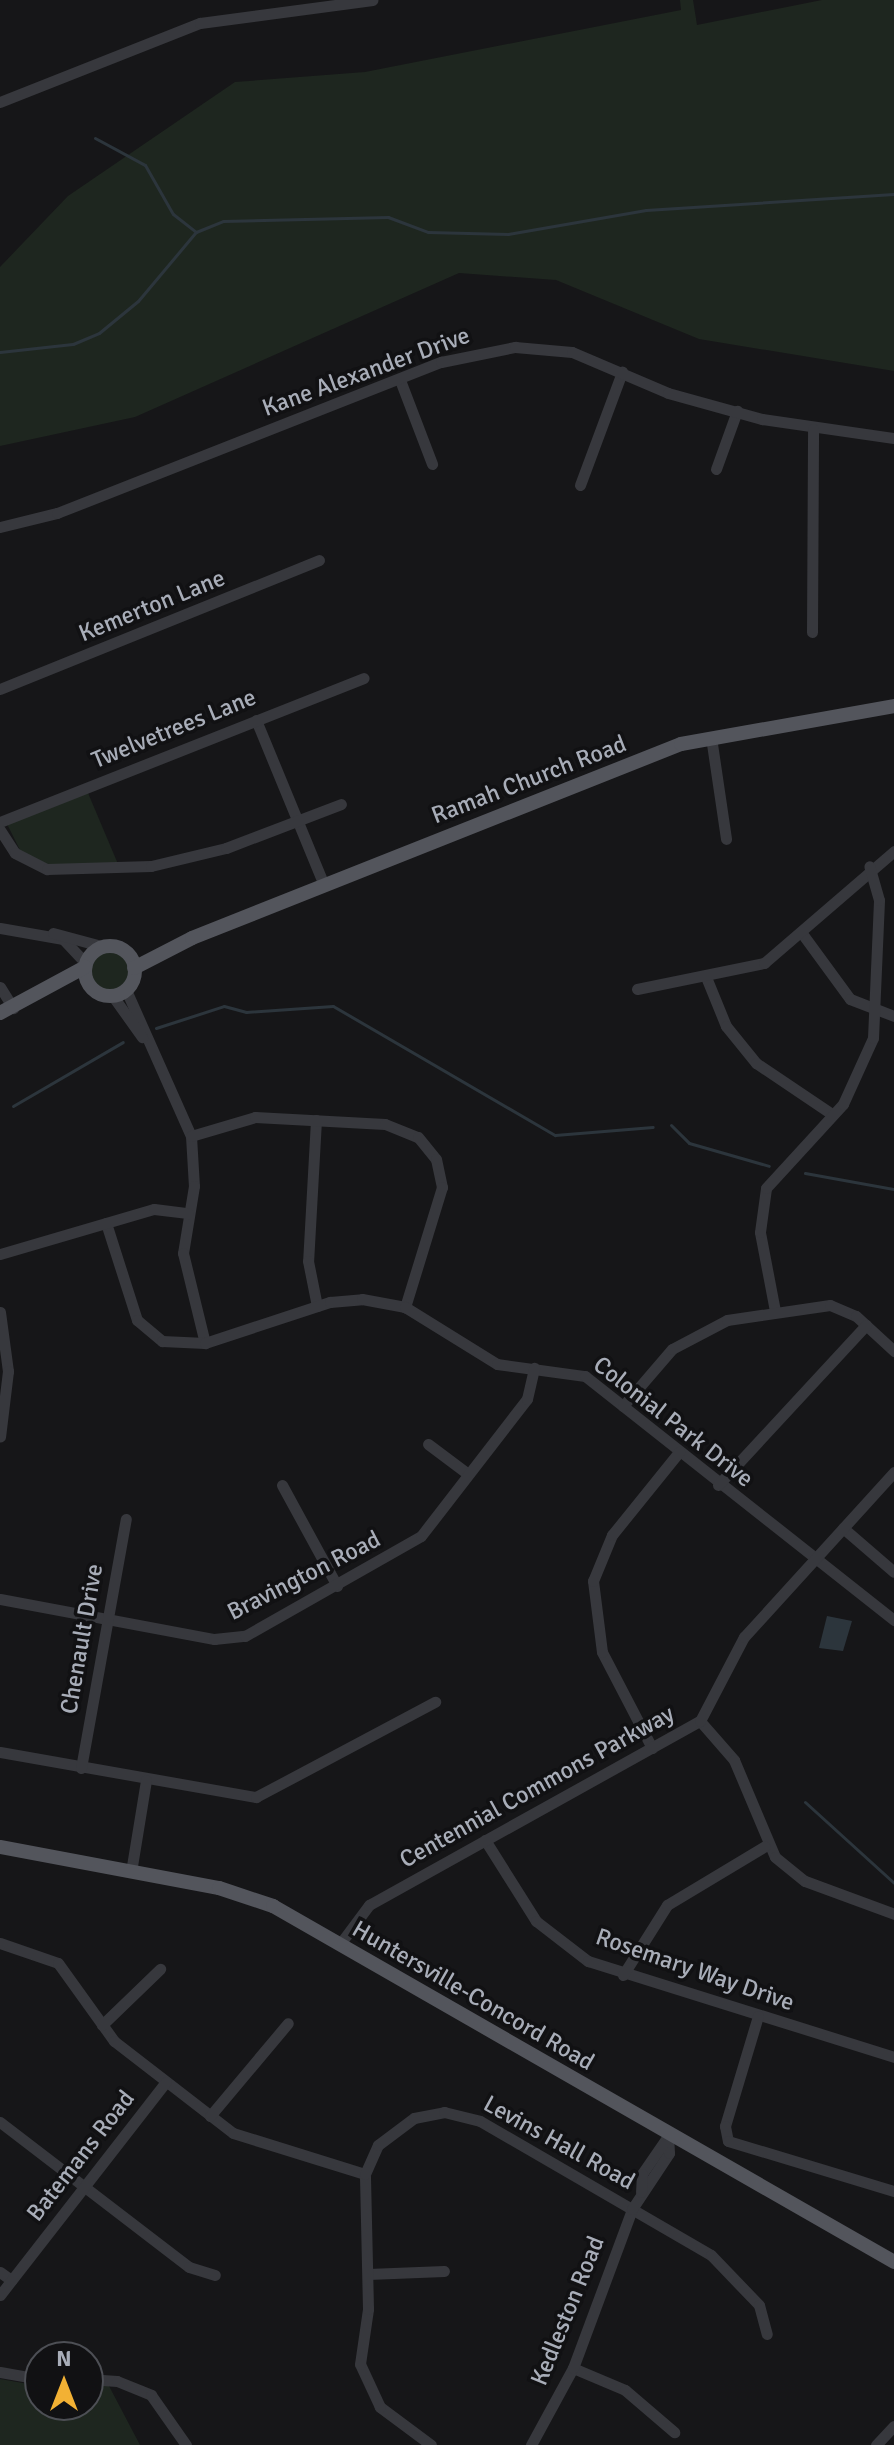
<!DOCTYPE html>
<html>
<head>
<meta charset="utf-8">
<style>
  body { margin:0 }
  #map { position:relative; width:894px; height:2445px; overflow:hidden; background:#161618; font-family:Signika,sans-serif }
  div>[style] { position:absolute }
  .green>* { inset:0; background:#1e261f }
  .round { border-radius:50% }
  .water>* { inset:0; background:#2c353c }
  .stream>* { height:3px; margin:-1.5px; padding:0 1.5px; transform-origin:1.5px; border-radius:1.5px; background:#2c353c }
  .minor>* { height:11px; margin:-5.5px; padding:0 5.5px; transform-origin:5.5px; border-radius:5.5px; background:#37383d }
  .major>* { height:14px; margin:-7px; padding:0 7px; transform-origin:7px; border-radius:7px; background:#53555c }
  .major>.ring { margin:-7px; padding:0; box-sizing:content-box; background:none; border:14px solid #53555c; border-radius:50% }
  span { translate:-50% -50%; white-space:nowrap; text-align:center; line-height:1.15; -webkit-text-stroke:7px #111113; paint-order:stroke }
  .street-label { font-size:24px; color:#a8adb8 }
  .north { position:absolute; left:24px; top:2341px; width:80px; height:80px; box-sizing:border-box; background:#111113; border:2px solid #4d4f55; border-radius:50%; rotate:0deg; font-size:22px; font-weight:700; line-height:32px; text-align:center; color:#a8adb8 }
  .north::after { content:''; display:block; margin:auto; width:28px; height:36px; background:#f2b134; clip-path:polygon(50% 0,100% 100%,50% 72%,0 100%) }
</style>
</head>
<body>
<div id="map">
  <div class="green">
    <i style="clip-path:polygon(680px 0,693px 0,697px 25px,822px 0,894px 0,894px 371px,699px 339px,556px 280px,459px 273px,135px 417px,0 446px,0 267px,68px 196px,235px 82px,365px 72px,681px 10px)"></i>
    <i style="clip-path:polygon(88px 793px,118px 864px,42px 864px,21px 852px,7px 824px)"></i>
    <i class="round" style="left:85px;top:946px;width:50px;height:50px"></i>
    <i style="clip-path:polygon(0 2379px,40px 2386px,40px 2405px,88px 2405px,88px 2386px,109px 2386px,140px 2445px,0 2445px)"></i>
  </div>
  <div class="water">
    <i style="clip-path:polygon(827px 1616px,852px 1621px,843px 1651px,819px 1648px)"></i>
  </div>
  <div class="stream">
    <i style="left:95px;top:138px;width:57px;rotate:28.4deg"></i>
    <i style="left:145px;top:165px;width:56px;rotate:60.3deg"></i>
    <i style="left:173px;top:214px;width:29px;rotate:38deg"></i>
    <i style="left:0;top:352px;width:73px;rotate:-6.3deg"></i>
    <i style="left:73px;top:344px;width:28px;rotate:-23deg"></i>
    <i style="left:99px;top:333px;width:50px;rotate:-39.4deg"></i>
    <i style="left:138px;top:301px;width:90px;rotate:-50deg"></i>
    <i style="left:196px;top:232px;width:29px;rotate:-22deg"></i>
    <i style="left:223px;top:221px;width:165px;rotate:-1.4deg"></i>
    <i style="left:388px;top:217px;width:43px;rotate:20.6deg"></i>
    <i style="left:428px;top:232px;width:80px;rotate:1.4deg"></i>
    <i style="left:508px;top:234px;width:140px;rotate:-9.9deg"></i>
    <i style="left:646px;top:210px;width:249px;rotate:-3.7deg"></i>
    <i style="left:156px;top:1028px;width:71px;rotate:-17.9deg"></i>
    <i style="left:224px;top:1006px;width:23px;rotate:15deg"></i>
    <i style="left:246px;top:1012px;width:87px;rotate:-3.9deg"></i>
    <i style="left:333px;top:1006px;width:257px;rotate:30.2deg"></i>
    <i style="left:555px;top:1135px;width:98px;rotate:-4.7deg"></i>
    <i style="left:13px;top:1106px;width:127px;rotate:-30.2deg"></i>
    <i style="left:671px;top:1125px;width:25px;rotate:45deg"></i>
    <i style="left:689px;top:1143px;width:83px;rotate:16deg"></i>
    <i style="left:805px;top:1173px;width:90px;rotate:10.2deg"></i>
    <i style="left:805px;top:1802px;width:120px;rotate:42.3deg"></i>
  </div>
  <div class="minor">
    <i style="left:0;top:102px;width:215px;rotate:-21.6deg"></i>
    <i style="left:200px;top:23px;width:174px;rotate:-7.6deg"></i>
    <i style="left:400px;top:380px;width:90px;rotate:69.1deg"></i>
    <i style="left:716px;top:469px;width:62px;rotate:-70.1deg"></i>
    <i style="left:580px;top:485px;width:121px;rotate:-69.6deg"></i>
    <i style="left:0;top:527px;width:59px;rotate:-13.8deg"></i>
    <i style="left:57px;top:513px;width:413px;rotate:-21.5deg"></i>
    <i style="left:441px;top:362px;width:76px;rotate:-11.5deg"></i>
    <i style="left:515px;top:347px;width:57px;rotate:5deg"></i>
    <i style="left:572px;top:352px;width:104px;rotate:23.1deg"></i>
    <i style="left:668px;top:393px;width:98px;rotate:15.5deg"></i>
    <i style="left:762px;top:419px;width:133px;rotate:8.2deg"></i>
    <i style="left:812px;top:632px;width:203px;rotate:-89.7deg"></i>
    <i style="left:0;top:689px;width:344px;rotate:-22deg"></i>
    <i style="left:256px;top:720px;width:178px;rotate:67.6deg"></i>
    <i style="left:711px;top:737px;width:103px;rotate:81.6deg"></i>
    <i style="left:0;top:822px;width:391px;rotate:-21.6deg"></i>
    <i style="left:0;top:830px;width:27px;rotate:57deg"></i>
    <i style="left:15px;top:853px;width:36px;rotate:27deg"></i>
    <i style="left:47px;top:869px;width:104px;rotate:-1.7deg"></i>
    <i style="left:151px;top:866px;width:77px;rotate:-13.5deg"></i>
    <i style="left:226px;top:848px;width:123px;rotate:-20.9deg"></i>
    <i style="left:0;top:928px;width:64px;rotate:9.9deg"></i>
    <i style="left:63px;top:939px;width:34px;rotate:47deg"></i>
    <i style="left:801px;top:932px;width:83px;rotate:53.8deg"></i>
    <i style="left:850px;top:999px;width:47px;rotate:21.1deg"></i>
    <i style="left:53px;top:933px;width:54px;rotate:15.1deg"></i>
    <i style="left:706px;top:977px;width:53px;rotate:67.8deg"></i>
    <i style="left:726px;top:1026px;width:48px;rotate:51deg"></i>
    <i style="left:756px;top:1063px;width:92px;rotate:33.9deg"></i>
    <i style="left:0;top:987px;width:25px;rotate:58deg"></i>
    <i style="left:637px;top:989px;width:130px;rotate:-11.6deg"></i>
    <i style="left:764px;top:963px;width:172px;rotate:-40.7deg"></i>
    <i style="left:126px;top:990px;width:160px;rotate:66deg"></i>
    <i style="left:191px;top:1136px;width:50px;rotate:86.6deg"></i>
    <i style="left:194px;top:1186px;width:68px;rotate:99.3deg"></i>
    <i style="left:183px;top:1253px;width:93px;rotate:76.3deg"></i>
    <i style="left:112px;top:995px;width:52px;rotate:54.5deg"></i>
    <i style="left:316px;top:1120px;width:141px;rotate:93.2deg"></i>
    <i style="left:308px;top:1261px;width:46px;rotate:78.7deg"></i>
    <i style="left:191px;top:1136px;width:67px;rotate:-16.5deg"></i>
    <i style="left:255px;top:1117px;width:130px;rotate:3.1deg"></i>
    <i style="left:385px;top:1124px;width:35px;rotate:22deg"></i>
    <i style="left:418px;top:1137px;width:28px;rotate:51deg"></i>
    <i style="left:436px;top:1159px;width:29px;rotate:78deg"></i>
    <i style="left:442px;top:1187px;width:126px;rotate:107.1deg"></i>
    <i style="left:106px;top:1223px;width:102px;rotate:72.3deg"></i>
    <i style="left:137px;top:1320px;width:33px;rotate:40deg"></i>
    <i style="left:162px;top:1341px;width:43px;rotate:2.7deg"></i>
    <i style="left:205px;top:1343px;width:132px;rotate:-18.2deg"></i>
    <i style="left:330px;top:1302px;width:32px;rotate:-5deg"></i>
    <i style="left:362px;top:1299px;width:44px;rotate:10.5deg"></i>
    <i style="left:405px;top:1307px;width:108px;rotate:31.8deg"></i>
    <i style="left:497px;top:1364px;width:89px;rotate:7.8deg"></i>
    <i style="left:585px;top:1376px;width:394px;rotate:38.3deg"></i>
    <i style="left:0;top:1254px;width:160px;rotate:-16.3deg"></i>
    <i style="left:154px;top:1209px;width:34px;rotate:7deg"></i>
    <i style="left:775px;top:1311px;width:80px;rotate:-100.8deg"></i>
    <i style="left:760px;top:1232px;width:44px;rotate:-82.2deg"></i>
    <i style="left:766px;top:1188px;width:114px;rotate:-47.5deg"></i>
    <i style="left:843px;top:1104px;width:72px;rotate:-65.6deg"></i>
    <i style="left:873px;top:1038px;width:138px;rotate:-87.5deg"></i>
    <i style="left:879px;top:900px;width:35px;rotate:-106deg"></i>
    <i style="left:0;top:1312px;width:60px;rotate:82.3deg"></i>
    <i style="left:8px;top:1371px;width:66px;rotate:96.9deg"></i>
    <i style="left:623px;top:1406px;width:75px;rotate:-49.3deg"></i>
    <i style="left:672px;top:1349px;width:62px;rotate:-27.8deg"></i>
    <i style="left:727px;top:1320px;width:104px;rotate:-8.3deg"></i>
    <i style="left:830px;top:1305px;width:28px;rotate:23deg"></i>
    <i style="left:856px;top:1316px;width:52px;rotate:42.6deg"></i>
    <i style="left:428px;top:1444px;width:50px;rotate:36.9deg"></i>
    <i style="left:282px;top:1485px;width:115px;rotate:61.4deg"></i>
    <i style="left:718px;top:1485px;width:218px;rotate:-47.2deg"></i>
    <i style="left:843px;top:1528px;width:67px;rotate:40.8deg"></i>
    <i style="left:0;top:1599px;width:218px;rotate:10.6deg"></i>
    <i style="left:214px;top:1639px;width:31px;rotate:-6deg"></i>
    <i style="left:245px;top:1636px;width:202px;rotate:-29.6deg"></i>
    <i style="left:421px;top:1536px;width:173px;rotate:-52.3deg"></i>
    <i style="left:527px;top:1399px;width:32px;rotate:-77deg"></i>
    <i style="left:700px;top:1721px;width:52px;rotate:48.9deg"></i>
    <i style="left:734px;top:1760px;width:105px;rotate:67.1deg"></i>
    <i style="left:775px;top:1857px;width:38px;rotate:39deg"></i>
    <i style="left:805px;top:1881px;width:95px;rotate:20.3deg"></i>
    <i style="left:652px;top:1748px;width:108px;rotate:-117.5deg"></i>
    <i style="left:602px;top:1652px;width:72px;rotate:-97.2deg"></i>
    <i style="left:593px;top:1581px;width:50px;rotate:-67.6deg"></i>
    <i style="left:612px;top:1535px;width:107px;rotate:-51.1deg"></i>
    <i style="left:0;top:1752px;width:260px;rotate:10deg"></i>
    <i style="left:256px;top:1797px;width:203px;rotate:-28deg"></i>
    <i style="left:81px;top:1768px;width:253px;rotate:-79.8deg"></i>
    <i style="left:485px;top:1840px;width:96px;rotate:57.8deg"></i>
    <i style="left:536px;top:1921px;width:66px;rotate:37.6deg"></i>
    <i style="left:588px;top:1961px;width:321px;rotate:17.4deg"></i>
    <i style="left:131px;top:1872px;width:93px;rotate:-80.7deg"></i>
    <i style="left:0;top:1943px;width:61px;rotate:19deg"></i>
    <i style="left:58px;top:1963px;width:96px;rotate:54.3deg"></i>
    <i style="left:114px;top:2041px;width:150px;rotate:37.7deg"></i>
    <i style="left:233px;top:2133px;width:138px;rotate:17.3deg"></i>
    <i style="left:340px;top:1944px;width:49px;rotate:-53.4deg"></i>
    <i style="left:369px;top:1905px;width:379px;rotate:-29.1deg"></i>
    <i style="left:700px;top:1721px;width:95px;rotate:-62.4deg"></i>
    <i style="left:744px;top:1637px;width:223px;rotate:-47.7deg"></i>
    <i style="left:623px;top:1975px;width:83px;rotate:-57.8deg"></i>
    <i style="left:667px;top:1905px;width:114px;rotate:-31deg"></i>
    <i style="left:758px;top:2016px;width:115px;rotate:106.7deg"></i>
    <i style="left:725px;top:2126px;width:15px;rotate:79deg"></i>
    <i style="left:728px;top:2141px;width:173px;rotate:16.8deg"></i>
    <i style="left:102px;top:2025px;width:81px;rotate:-44deg"></i>
    <i style="left:210px;top:2116px;width:121px;rotate:-50deg"></i>
    <i style="left:0;top:2122px;width:238px;rotate:37.5deg"></i>
    <i style="left:189px;top:2267px;width:27px;rotate:17deg"></i>
    <i style="left:0;top:2272px;width:14px;rotate:36deg"></i>
    <i style="left:368px;top:2274px;width:76px;rotate:-2.3deg"></i>
    <i style="left:0;top:2295px;width:270px;rotate:-52.1deg"></i>
    <i style="left:573px;top:2368px;width:56px;rotate:22.9deg"></i>
    <i style="left:625px;top:2390px;width:65px;rotate:40.6deg"></i>
    <i style="left:0;top:2372px;width:41px;rotate:9.9deg"></i>
    <i style="left:88px;top:2379px;width:29px;rotate:4deg"></i>
    <i style="left:117px;top:2381px;width:37px;rotate:22deg"></i>
    <i style="left:151px;top:2395px;width:61px;rotate:55deg"></i>
    <i style="left:431px;top:2445px;width:64px;rotate:-143.3deg"></i>
    <i style="left:380px;top:2407px;width:47px;rotate:-114.9deg"></i>
    <i style="left:360px;top:2364px;width:56px;rotate:-81.7deg"></i>
    <i style="left:368px;top:2309px;width:135px;rotate:-91.3deg"></i>
    <i style="left:365px;top:2174px;width:32px;rotate:-66deg"></i>
    <i style="left:378px;top:2145px;width:45px;rotate:-36.9deg"></i>
    <i style="left:414px;top:2118px;width:31px;rotate:-11deg"></i>
    <i style="left:444px;top:2112px;width:37px;rotate:14deg"></i>
    <i style="left:480px;top:2121px;width:267px;rotate:30.1deg"></i>
    <i style="left:711px;top:2255px;width:69px;rotate:46.2deg"></i>
    <i style="left:759px;top:2305px;width:30px;rotate:75deg"></i>
    <i style="left:531px;top:2445px;width:88px;rotate:-61.4deg"></i>
    <i style="left:573px;top:2368px;width:170px;rotate:-69.6deg"></i>
    <i style="left:632px;top:2209px;width:67px;rotate:-56.5deg"></i>
    <i style="left:669px;top:2153px;width:17px;rotate:-93deg"></i>
    <i style="left:668px;top:2136px;width:46px;rotate:124.4deg"></i>
    <i style="left:642px;top:2174px;width:18px;rotate:93deg"></i>
    <i style="left:876px;top:2445px;width:26px;rotate:-47deg"></i>
  </div>
  <div class="major">
    <i class="ring" style="left:85px;top:946px;width:36px;height:36px"></i>
    <i style="left:134px;top:968px;width:65px;rotate:-27.3deg"></i>
    <i style="left:192px;top:938px;width:526px;rotate:-21.64deg"></i>
    <i style="left:681px;top:744px;width:216px;rotate:-10.1deg"></i>
    <i style="left:0;top:1013px;width:97px;rotate:-28.4deg"></i>
    <i style="left:0;top:1847px;width:223px;rotate:10.6deg"></i>
    <i style="left:219px;top:1888px;width:57px;rotate:18.4deg"></i>
    <i style="left:273px;top:1906px;width:716px;rotate:29.82deg"></i>
  </div>
  <div class="street-label">
    <span style="left:366px;top:372px;rotate:-20deg">Kane Alexander Drive</span>
    <span style="left:152px;top:606px;rotate:-22deg">Kemerton Lane</span>
    <span style="left:174px;top:729px;rotate:-22deg">Twelvetrees Lane</span>
    <span style="left:529px;top:780px;rotate:-21deg">Ramah Church Road</span>
    <span style="left:673px;top:1422px;rotate:38deg">Colonial Park Drive</span>
    <span style="left:304px;top:1576px;rotate:-27deg">Bravington Road</span>
    <span style="left:82px;top:1639px;rotate:-80deg">Chenault Drive</span>
    <span style="left:537px;top:1787px;rotate:-29deg">Centennial Commons Parkway</span>
    <span style="left:695px;top:1970px;rotate:19deg">Rosemary Way Drive</span>
    <span style="left:473px;top:1996px;rotate:30deg">Huntersville-Concord Road</span>
    <span style="left:559px;top:2143px;rotate:29deg">Levins Hall Road</span>
    <span style="left:81px;top:2156px;rotate:-52deg">Batemans Road</span>
    <span style="left:568px;top:2311px;rotate:-68deg">Kedleston Road</span>
  </div>
  <div class="north">N</div>
</div>
</body>
</html>
